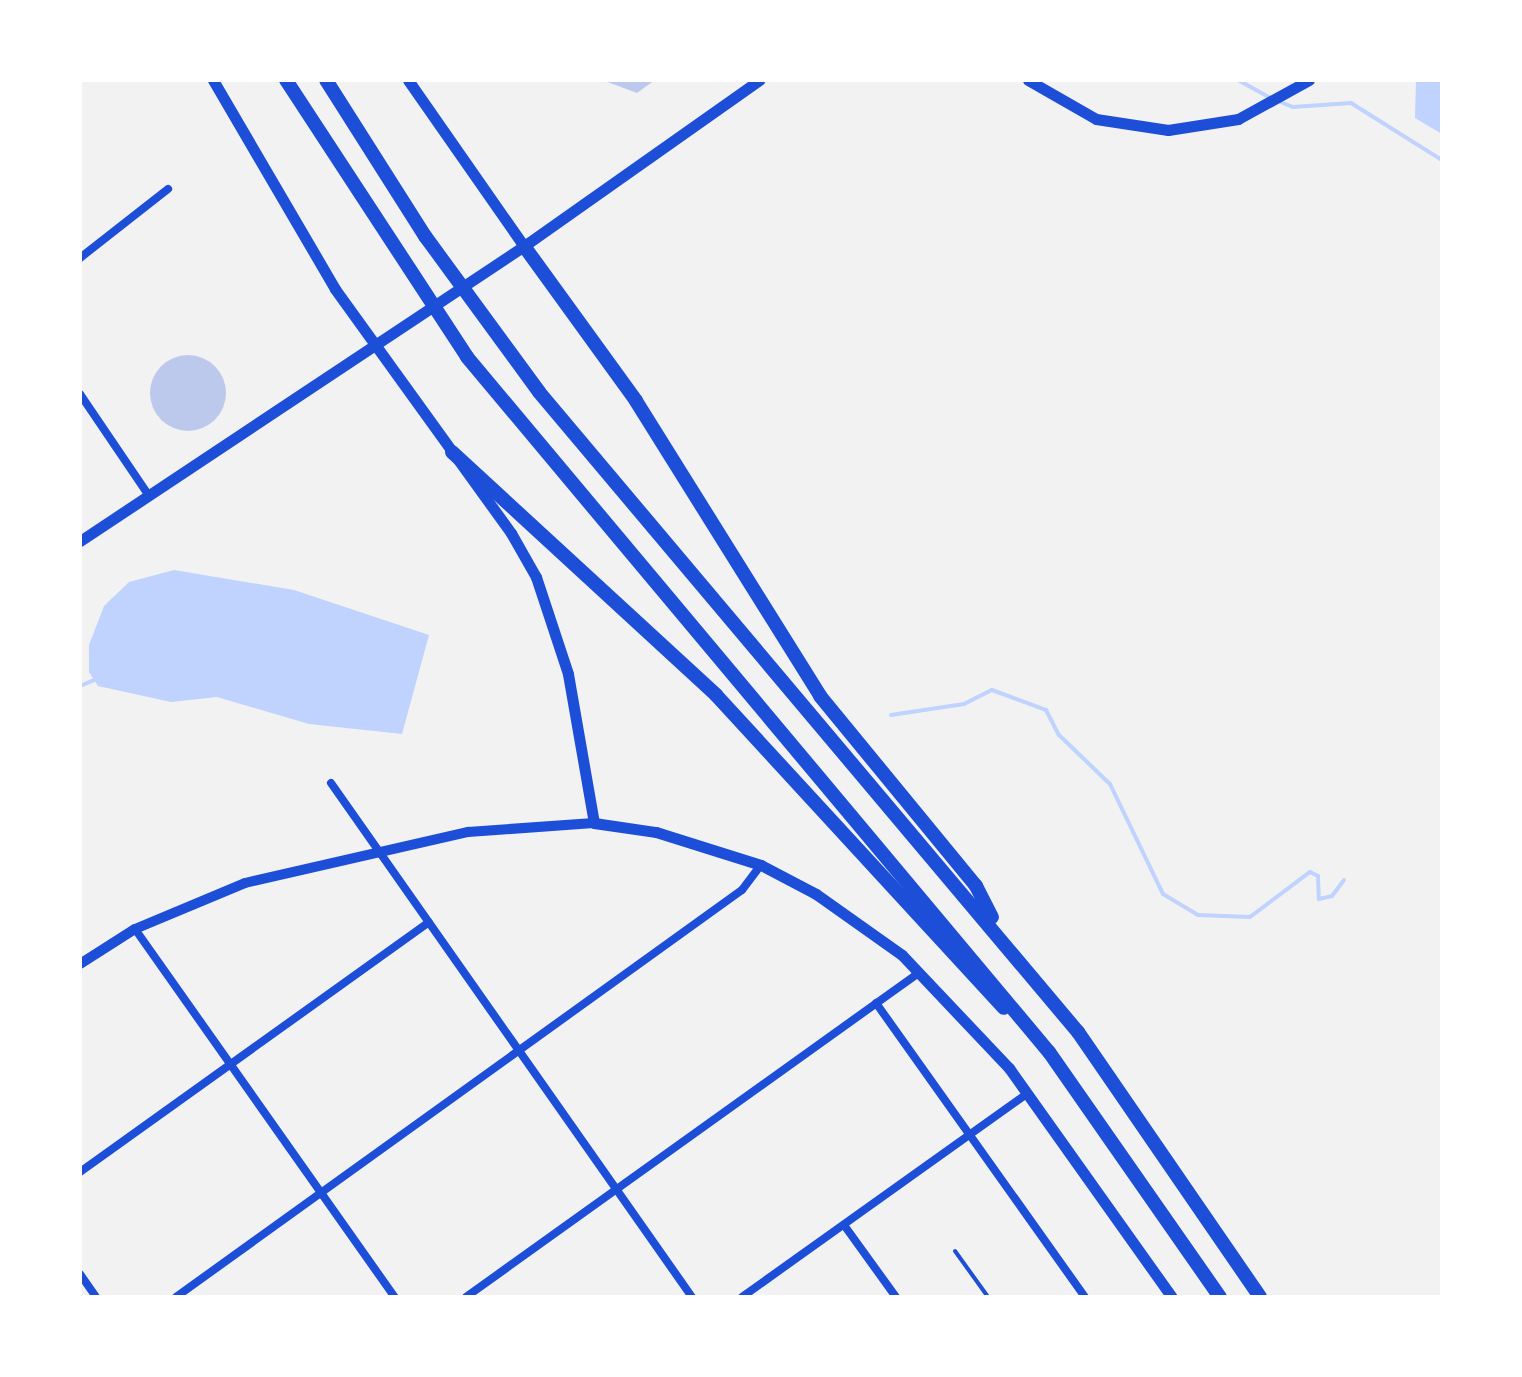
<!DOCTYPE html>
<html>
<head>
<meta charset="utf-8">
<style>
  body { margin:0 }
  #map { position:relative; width:1522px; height:1377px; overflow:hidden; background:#f2f2f2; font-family:"Alegreya Sans",sans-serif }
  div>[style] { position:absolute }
  .water>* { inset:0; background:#bfd3fe }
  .stream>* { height:4px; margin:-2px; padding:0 2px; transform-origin:2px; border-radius:2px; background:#bfd3fe }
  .building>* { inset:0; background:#bdc9ec }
  .round { border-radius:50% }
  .service>* { height:4px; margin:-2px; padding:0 2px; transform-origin:2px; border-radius:2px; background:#1d4ed8 }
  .minor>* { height:8px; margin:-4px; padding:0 4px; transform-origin:4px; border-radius:4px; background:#1d4ed8 }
  .tertiary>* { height:10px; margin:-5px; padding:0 5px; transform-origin:5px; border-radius:5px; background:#1d4ed8 }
  .secondary>* { height:11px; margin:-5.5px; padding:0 5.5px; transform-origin:5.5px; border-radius:5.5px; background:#1d4ed8 }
  .motorway>* { height:14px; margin:-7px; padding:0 7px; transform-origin:7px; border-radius:7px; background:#1d4ed8 }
  span { translate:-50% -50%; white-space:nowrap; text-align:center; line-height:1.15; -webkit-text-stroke:8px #fff; paint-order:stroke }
  .frame { position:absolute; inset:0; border:82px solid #fff; pointer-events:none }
</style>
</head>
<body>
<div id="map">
  <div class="water">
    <i style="clip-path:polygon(1416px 80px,1442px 80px,1442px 134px,1415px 118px)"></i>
    <i style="clip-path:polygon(174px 570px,294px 590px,429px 635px,402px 734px,309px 724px,217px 697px,171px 702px,98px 686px,89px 672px,89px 645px,104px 606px,129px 582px)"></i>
  </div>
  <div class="stream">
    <i style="left:1238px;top:80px;width:35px;rotate:29deg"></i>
    <i style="left:1278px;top:101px;width:16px;rotate:22deg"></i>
    <i style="left:1293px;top:107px;width:58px;rotate:-3.9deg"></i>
    <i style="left:1351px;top:103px;width:107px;rotate:32.1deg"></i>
    <i style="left:80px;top:686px;width:15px;rotate:-23deg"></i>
    <i style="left:891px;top:715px;width:74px;rotate:-8.6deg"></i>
    <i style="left:964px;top:704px;width:31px;rotate:-27deg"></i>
    <i style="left:992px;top:690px;width:58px;rotate:20.3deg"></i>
    <i style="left:1046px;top:710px;width:28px;rotate:63deg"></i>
    <i style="left:1059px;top:735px;width:71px;rotate:43.9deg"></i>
    <i style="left:1110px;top:784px;width:122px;rotate:64.3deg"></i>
    <i style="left:1163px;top:894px;width:41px;rotate:31deg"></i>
    <i style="left:1198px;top:915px;width:52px;rotate:2.2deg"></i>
    <i style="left:1250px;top:917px;width:75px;rotate:-36.9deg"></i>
    <i style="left:1310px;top:872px;width:9px;rotate:27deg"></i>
    <i style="left:1318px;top:876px;width:23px;rotate:88deg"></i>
    <i style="left:1319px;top:899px;width:13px;rotate:-13deg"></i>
    <i style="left:1332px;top:896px;width:20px;rotate:-53deg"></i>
  </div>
  <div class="building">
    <i style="clip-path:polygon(602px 80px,655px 80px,637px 93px)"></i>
    <i class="round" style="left:150px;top:355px;width:76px;height:76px"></i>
  </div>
  <div class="service">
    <i style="left:955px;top:1251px;width:57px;rotate:54.3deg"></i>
  </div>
  <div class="minor">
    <i style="left:80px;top:258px;width:112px;rotate:-38.1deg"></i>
    <i style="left:80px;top:394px;width:123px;rotate:55.9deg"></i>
    <i style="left:331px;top:783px;width:628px;rotate:54.92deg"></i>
    <i style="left:135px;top:929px;width:451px;rotate:54.8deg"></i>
    <i style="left:876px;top:1003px;width:361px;rotate:54.6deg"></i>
    <i style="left:80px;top:1172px;width:429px;rotate:-35.6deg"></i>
    <i style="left:844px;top:1225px;width:89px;rotate:54.2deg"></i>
    <i style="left:80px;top:1274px;width:28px;rotate:55deg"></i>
    <i style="left:176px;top:1297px;width:697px;rotate:-35.72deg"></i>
    <i style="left:742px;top:890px;width:31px;rotate:-53deg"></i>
    <i style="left:466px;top:1297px;width:558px;rotate:-35.6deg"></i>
    <i style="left:742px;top:1297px;width:351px;rotate:-35.5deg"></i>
  </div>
  <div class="tertiary">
    <i style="left:80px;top:964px;width:65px;rotate:-32.5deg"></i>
    <i style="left:135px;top:929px;width:119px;rotate:-22.7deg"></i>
    <i style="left:245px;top:883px;width:229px;rotate:-12.9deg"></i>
    <i style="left:468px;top:832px;width:126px;rotate:-4.1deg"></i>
  </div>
  <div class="secondary">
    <i style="left:213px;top:80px;width:242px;rotate:59.7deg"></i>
    <i style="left:335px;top:289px;width:301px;rotate:54.2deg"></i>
    <i style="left:511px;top:533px;width:51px;rotate:60.4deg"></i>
    <i style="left:536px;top:577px;width:102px;rotate:71.7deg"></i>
    <i style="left:568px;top:674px;width:151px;rotate:80.1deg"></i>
    <i style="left:594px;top:823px;width:63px;rotate:8.3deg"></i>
    <i style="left:656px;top:832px;width:110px;rotate:17.4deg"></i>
    <i style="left:761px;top:865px;width:62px;rotate:27.8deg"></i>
    <i style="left:816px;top:894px;width:105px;rotate:35.3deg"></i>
    <i style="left:902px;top:955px;width:156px;rotate:46.6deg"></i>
    <i style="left:1009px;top:1068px;width:281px;rotate:54.6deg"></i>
    <i style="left:408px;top:80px;width:203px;rotate:55.1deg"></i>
    <i style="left:1028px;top:80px;width:78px;rotate:29.8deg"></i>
    <i style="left:1096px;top:119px;width:73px;rotate:8.7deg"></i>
    <i style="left:1168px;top:130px;width:71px;rotate:-8.9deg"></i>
    <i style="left:1238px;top:119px;width:81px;rotate:-28.8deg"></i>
    <i style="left:80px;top:541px;width:533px;rotate:-33.6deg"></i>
    <i style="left:524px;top:246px;width:288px;rotate:-35.2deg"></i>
  </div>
  <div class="motorway">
    <i style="left:286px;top:80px;width:331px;rotate:56.8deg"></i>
    <i style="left:467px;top:357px;width:907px;rotate:50.06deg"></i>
    <i style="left:1049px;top:1052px;width:299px;rotate:55.1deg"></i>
    <i style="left:326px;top:80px;width:185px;rotate:57.6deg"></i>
    <i style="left:425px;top:236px;width:193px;rotate:53.8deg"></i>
    <i style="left:539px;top:392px;width:837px;rotate:49.9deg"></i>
    <i style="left:1078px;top:1032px;width:321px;rotate:55.5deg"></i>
    <i style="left:524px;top:246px;width:191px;rotate:54.1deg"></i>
    <i style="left:636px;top:401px;width:348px;rotate:58deg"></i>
    <i style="left:820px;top:696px;width:246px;rotate:50.6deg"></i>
    <i style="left:976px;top:886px;width:35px;rotate:63deg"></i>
    <i style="left:452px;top:452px;width:359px;rotate:42.6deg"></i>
    <i style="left:716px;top:695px;width:425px;rotate:47.4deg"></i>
  </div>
  <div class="frame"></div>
</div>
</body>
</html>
